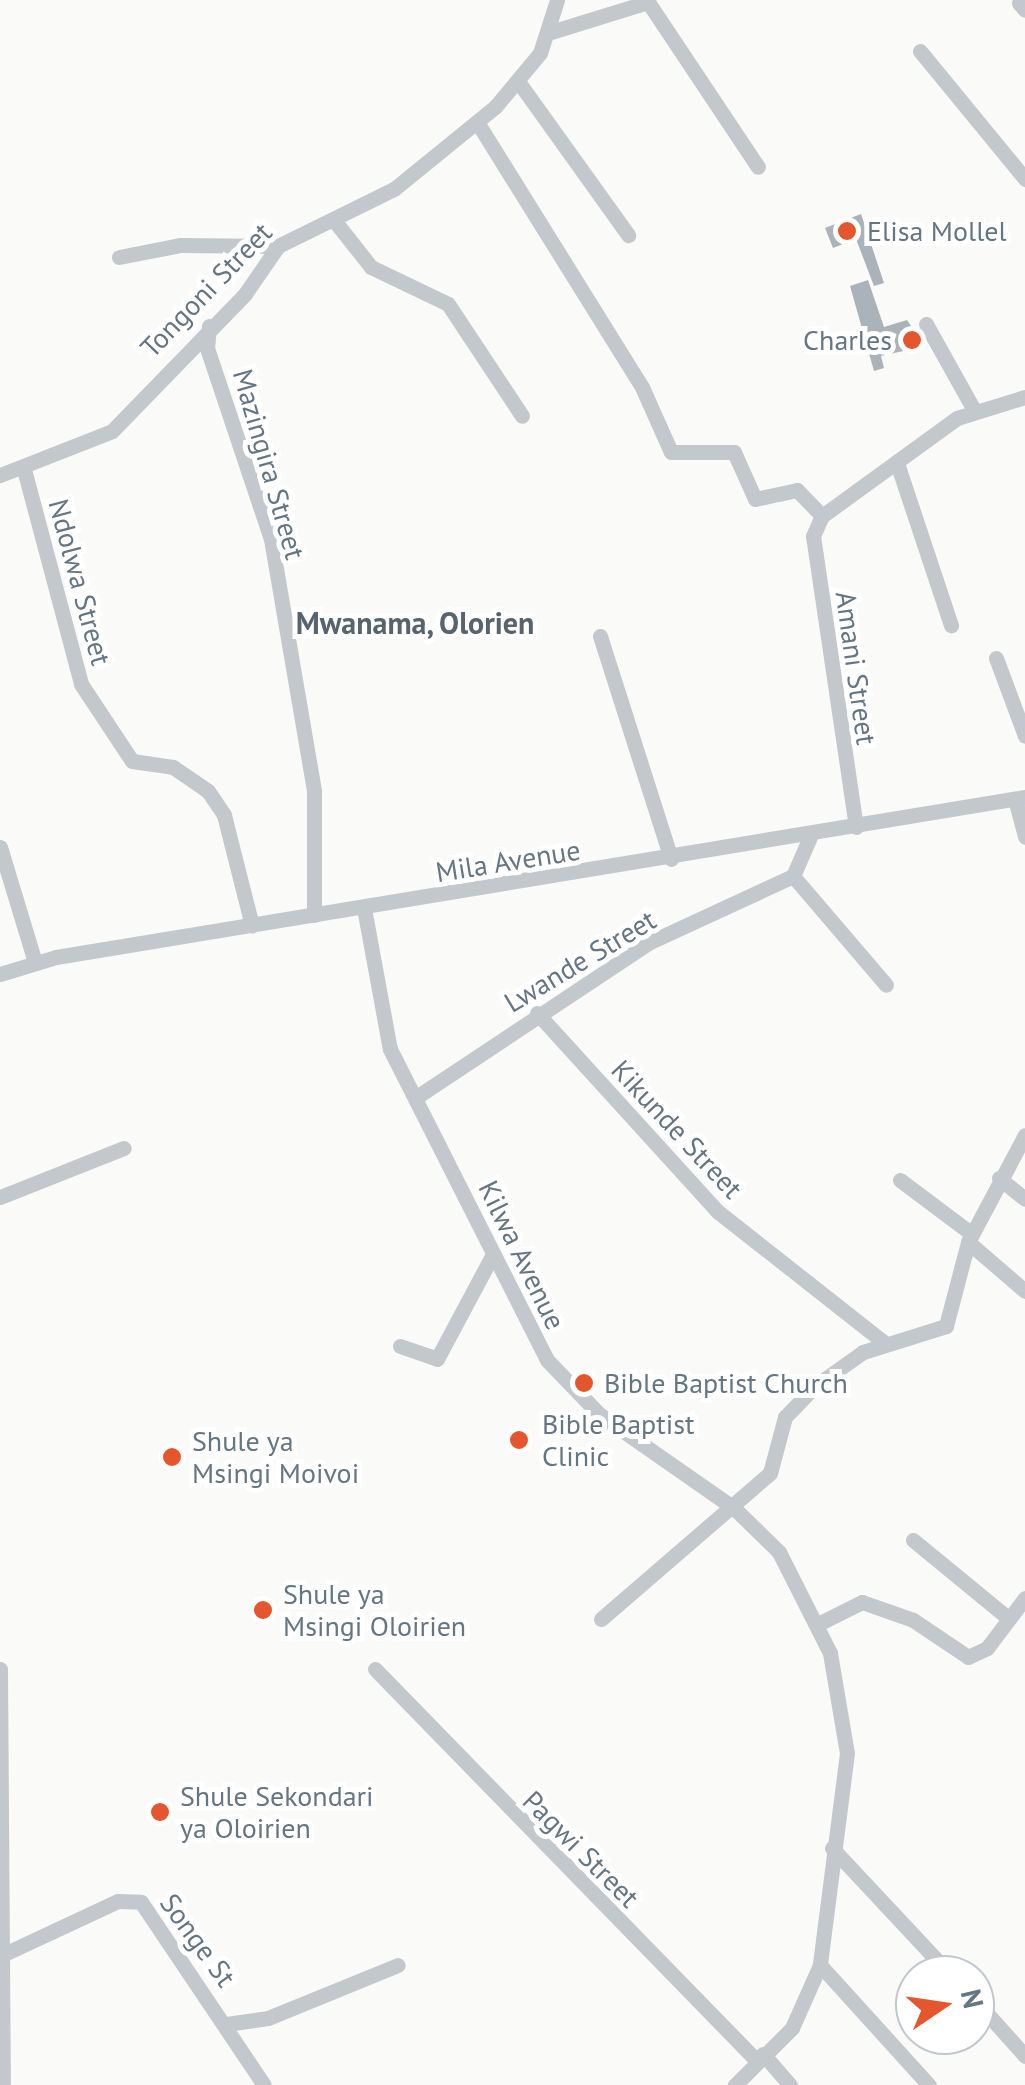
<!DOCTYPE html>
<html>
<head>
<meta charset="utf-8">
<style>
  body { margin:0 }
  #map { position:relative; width:1025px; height:2085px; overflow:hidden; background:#fafaf8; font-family:"PT Sans",sans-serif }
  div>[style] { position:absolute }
  .building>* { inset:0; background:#aab3b9 }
  .street>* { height:15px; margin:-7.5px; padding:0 7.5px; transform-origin:7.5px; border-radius:7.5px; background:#c3c8cc }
  .dots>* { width:28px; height:28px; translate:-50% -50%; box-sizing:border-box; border:5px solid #fff; border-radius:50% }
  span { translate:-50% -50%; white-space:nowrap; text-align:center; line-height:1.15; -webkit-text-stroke:10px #fff; paint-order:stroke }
  .poi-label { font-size:28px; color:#657683 }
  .left { translate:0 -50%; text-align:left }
  .right { translate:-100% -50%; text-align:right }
  .street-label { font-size:28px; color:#657683 }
  .neighbourhood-label { font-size:30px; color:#57646e; font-weight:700 }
  .north { position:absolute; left:895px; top:1955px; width:100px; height:100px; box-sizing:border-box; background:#fff; border:2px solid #c1c8cd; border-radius:50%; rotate:77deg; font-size:28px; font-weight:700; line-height:40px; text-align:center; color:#657683 }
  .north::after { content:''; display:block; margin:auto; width:35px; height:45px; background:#e4572e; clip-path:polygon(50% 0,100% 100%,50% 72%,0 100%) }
</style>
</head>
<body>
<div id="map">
  <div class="building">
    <i style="clip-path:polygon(861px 214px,884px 283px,874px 286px,856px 239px,833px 248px,825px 228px)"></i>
    <i style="clip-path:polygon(868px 280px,884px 327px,907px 320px,925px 346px,881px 356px,884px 368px,874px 371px,850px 286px)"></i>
  </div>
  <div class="street">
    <i style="left:1019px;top:3px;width:9px;rotate:49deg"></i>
    <i style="left:551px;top:32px;width:102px;rotate:-17.2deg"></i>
    <i style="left:648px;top:2px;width:198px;rotate:56.3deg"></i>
    <i style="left:920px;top:51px;width:166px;rotate:50.6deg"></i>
    <i style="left:520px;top:84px;width:186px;rotate:54.4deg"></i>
    <i style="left:477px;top:122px;width:312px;rotate:58.1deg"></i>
    <i style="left:642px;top:387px;width:71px;rotate:66deg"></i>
    <i style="left:671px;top:452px;width:63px"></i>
    <i style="left:734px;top:452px;width:51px;rotate:65.9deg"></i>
    <i style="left:755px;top:499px;width:43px;rotate:-12.1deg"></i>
    <i style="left:797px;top:490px;width:36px;rotate:46deg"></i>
    <i style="left:337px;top:224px;width:55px;rotate:51.7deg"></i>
    <i style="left:371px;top:267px;width:85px;rotate:25.7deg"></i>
    <i style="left:448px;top:304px;width:134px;rotate:56.5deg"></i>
    <i style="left:119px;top:257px;width:63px;rotate:-11deg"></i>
    <i style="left:181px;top:245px;width:97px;rotate:0.6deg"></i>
    <i style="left:926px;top:324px;width:98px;rotate:60.8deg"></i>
    <i style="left:209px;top:326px;width:22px;rotate:95deg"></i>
    <i style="left:207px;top:348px;width:201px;rotate:71.5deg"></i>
    <i style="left:271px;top:539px;width:256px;rotate:80.3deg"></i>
    <i style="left:314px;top:791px;width:124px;rotate:90deg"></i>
    <i style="left:898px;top:466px;width:168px;rotate:71.6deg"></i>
    <i style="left:25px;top:473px;width:218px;rotate:75.1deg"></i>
    <i style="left:81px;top:684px;width:92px;rotate:56.5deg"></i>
    <i style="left:132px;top:761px;width:41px;rotate:8.3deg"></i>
    <i style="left:173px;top:767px;width:42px;rotate:34.4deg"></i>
    <i style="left:208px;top:791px;width:29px;rotate:56deg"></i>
    <i style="left:224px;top:815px;width:114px;rotate:75.8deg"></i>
    <i style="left:0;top:475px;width:120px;rotate:-21.4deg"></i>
    <i style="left:112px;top:431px;width:191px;rotate:-45.8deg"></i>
    <i style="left:245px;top:294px;width:58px;rotate:-55.5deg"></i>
    <i style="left:278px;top:246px;width:129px;rotate:-26.2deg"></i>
    <i style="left:394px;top:189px;width:130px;rotate:-39.1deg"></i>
    <i style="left:495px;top:107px;width:70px;rotate:-50.2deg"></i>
    <i style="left:540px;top:53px;width:56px;rotate:-72.2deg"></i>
    <i style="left:600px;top:636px;width:234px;rotate:72.3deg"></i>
    <i style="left:996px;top:658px;width:83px;rotate:69.6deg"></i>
    <i style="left:1015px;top:799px;width:39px;rotate:75deg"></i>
    <i style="left:856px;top:827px;width:294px;rotate:-98.4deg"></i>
    <i style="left:813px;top:536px;width:22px;rotate:-66deg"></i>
    <i style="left:822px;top:516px;width:167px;rotate:-36deg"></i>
    <i style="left:957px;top:418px;width:71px;rotate:-17.2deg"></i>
    <i style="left:0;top:847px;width:120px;rotate:73.1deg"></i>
    <i style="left:793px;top:876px;width:143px;rotate:49.5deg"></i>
    <i style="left:364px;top:908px;width:143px;rotate:79.6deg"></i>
    <i style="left:390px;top:1049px;width:348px;rotate:63.2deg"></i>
    <i style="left:547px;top:1360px;width:75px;rotate:46.1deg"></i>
    <i style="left:599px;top:1414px;width:166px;rotate:34.9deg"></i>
    <i style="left:735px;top:1509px;width:62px;rotate:44.3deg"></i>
    <i style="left:779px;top:1552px;width:113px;rotate:63.2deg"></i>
    <i style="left:830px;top:1653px;width:101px;rotate:80.4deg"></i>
    <i style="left:847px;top:1753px;width:214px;rotate:97.3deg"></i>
    <i style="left:820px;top:1965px;width:69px;rotate:114deg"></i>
    <i style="left:792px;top:2028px;width:81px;rotate:135deg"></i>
    <i style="left:0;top:974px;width:59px;rotate:-16.9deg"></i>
    <i style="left:56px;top:957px;width:982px;rotate:-9.38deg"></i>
    <i style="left:537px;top:1013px;width:268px;rotate:47.7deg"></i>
    <i style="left:717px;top:1211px;width:214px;rotate:38.2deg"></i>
    <i style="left:418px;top:1096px;width:276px;rotate:-33.6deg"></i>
    <i style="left:648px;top:943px;width:160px;rotate:-24.8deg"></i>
    <i style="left:793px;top:876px;width:43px;rotate:-66.4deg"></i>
    <i style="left:999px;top:1178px;width:33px;rotate:39deg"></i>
    <i style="left:900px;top:1180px;width:90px;rotate:36.9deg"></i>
    <i style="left:0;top:1197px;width:133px;rotate:-21.6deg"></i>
    <i style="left:968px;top:1242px;width:75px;rotate:40.7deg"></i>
    <i style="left:400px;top:1346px;width:39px;rotate:19deg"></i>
    <i style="left:437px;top:1359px;width:117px;rotate:-61.9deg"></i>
    <i style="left:913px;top:1540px;width:123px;rotate:39.4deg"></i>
    <i style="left:601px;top:1619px;width:223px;rotate:-40.8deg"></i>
    <i style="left:770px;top:1473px;width:58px;rotate:-75deg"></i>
    <i style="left:785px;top:1417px;width:43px;rotate:-45.9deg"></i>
    <i style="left:815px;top:1386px;width:59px;rotate:-35.3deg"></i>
    <i style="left:863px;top:1352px;width:87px;rotate:-17.4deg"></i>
    <i style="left:946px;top:1326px;width:87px;rotate:-75.3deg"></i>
    <i style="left:968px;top:1242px;width:121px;rotate:-62deg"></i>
    <i style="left:820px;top:1623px;width:47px;rotate:-26.6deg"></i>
    <i style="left:862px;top:1602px;width:54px;rotate:19.4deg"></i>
    <i style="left:913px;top:1620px;width:66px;rotate:33.9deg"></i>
    <i style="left:968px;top:1657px;width:21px;rotate:-25deg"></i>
    <i style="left:987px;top:1648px;width:63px;rotate:-52.8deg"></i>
    <i style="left:0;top:1669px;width:416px;rotate:89.6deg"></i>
    <i style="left:375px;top:1669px;width:546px;rotate:45.74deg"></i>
    <i style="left:832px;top:1848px;width:174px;rotate:46.9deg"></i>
    <i style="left:2px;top:1955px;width:128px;rotate:-25deg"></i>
    <i style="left:118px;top:1901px;width:23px;rotate:2deg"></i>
    <i style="left:141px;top:1902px;width:220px;rotate:56.1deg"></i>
    <i style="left:820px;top:1965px;width:162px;rotate:47.8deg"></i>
    <i style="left:975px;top:2000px;width:75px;rotate:48.2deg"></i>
    <i style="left:226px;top:2024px;width:42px;rotate:-8.1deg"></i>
    <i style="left:268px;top:2018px;width:140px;rotate:-22.2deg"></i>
    <i style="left:763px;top:2054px;width:41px;rotate:48.9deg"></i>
  </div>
  <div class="dots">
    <i style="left:847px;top:231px;background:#e4572e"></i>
    <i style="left:912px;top:340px;background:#e4572e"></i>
    <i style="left:584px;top:1383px;background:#e4572e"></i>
    <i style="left:519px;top:1440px;background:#e4572e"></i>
    <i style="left:172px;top:1457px;background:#e4572e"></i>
    <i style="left:263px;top:1610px;background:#e4572e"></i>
    <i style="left:160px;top:1812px;background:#e4572e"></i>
  </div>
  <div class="poi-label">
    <span class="left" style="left:867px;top:231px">Elisa Mollel</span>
    <span class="right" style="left:892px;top:340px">Charles</span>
    <span class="left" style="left:604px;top:1383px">Bible Baptist Church</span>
    <span class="left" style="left:542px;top:1440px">Bible Baptist<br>Clinic</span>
    <span class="left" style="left:192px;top:1457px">Shule ya<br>Msingi Moivoi</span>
    <span class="left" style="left:283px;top:1610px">Shule ya<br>Msingi Oloirien</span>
    <span class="left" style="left:180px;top:1812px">Shule Sekondari<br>ya Oloirien</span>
  </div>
  <div class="street-label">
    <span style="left:206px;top:290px;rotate:-46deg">Tongoni Street</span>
    <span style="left:269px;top:464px;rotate:74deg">Mazingira Street</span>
    <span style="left:80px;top:582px;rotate:75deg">Ndolwa Street</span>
    <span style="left:856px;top:668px;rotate:82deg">Amani Street</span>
    <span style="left:508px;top:861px;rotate:-9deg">Mila Avenue</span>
    <span style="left:580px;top:961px;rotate:-31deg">Lwande Street</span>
    <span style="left:677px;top:1129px;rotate:47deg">Kikunde Street</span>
    <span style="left:522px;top:1255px;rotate:64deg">Kilwa Avenue</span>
    <span style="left:581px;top:1849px;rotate:45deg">Pagwi Street</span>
    <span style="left:198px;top:1940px;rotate:54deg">Songe St</span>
  </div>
  <div class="neighbourhood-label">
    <span style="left:415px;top:623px">Mwanama, Olorien</span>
  </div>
  <div class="north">N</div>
</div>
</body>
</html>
